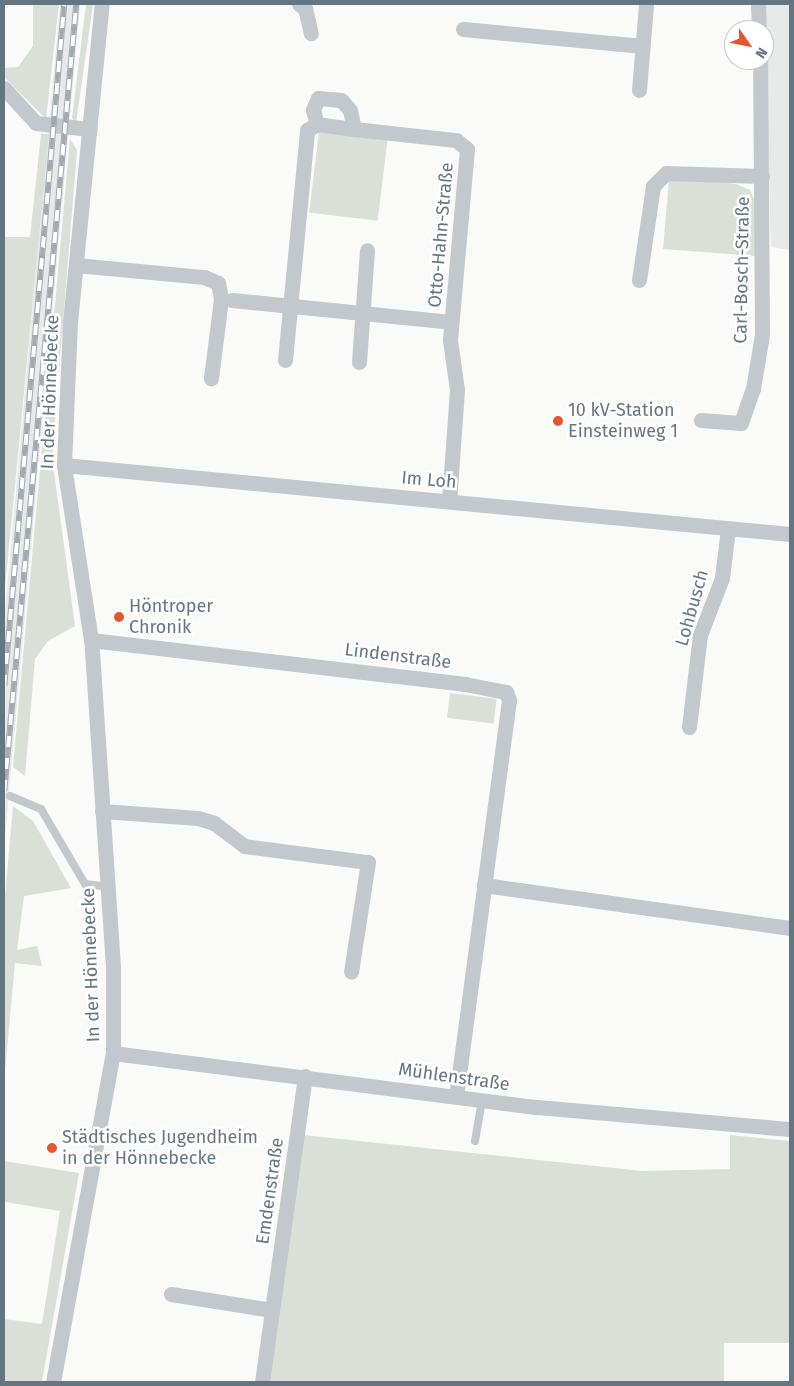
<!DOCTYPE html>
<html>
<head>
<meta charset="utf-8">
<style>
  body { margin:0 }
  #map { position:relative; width:794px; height:1386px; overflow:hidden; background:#fafaf8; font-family:"Fira Sans",sans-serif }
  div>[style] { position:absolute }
  .built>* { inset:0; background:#e8e9e9 }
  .green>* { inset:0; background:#dadfd7; transform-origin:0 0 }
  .lane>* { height:8px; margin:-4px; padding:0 4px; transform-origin:4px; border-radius:4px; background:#c3c8cc }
  .street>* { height:15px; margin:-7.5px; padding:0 7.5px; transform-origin:7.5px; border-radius:7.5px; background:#c3c8cc }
  .rail>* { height:5.5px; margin-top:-2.75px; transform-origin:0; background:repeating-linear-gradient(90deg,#fff 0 11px,#a2aab0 0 22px); box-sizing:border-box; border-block:1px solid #a2aab0 }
  .dots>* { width:14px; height:14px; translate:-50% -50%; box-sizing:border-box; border:2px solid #fff; border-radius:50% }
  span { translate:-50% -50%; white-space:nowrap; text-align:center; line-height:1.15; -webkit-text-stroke:5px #fff; paint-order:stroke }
  .street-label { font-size:18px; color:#657683 }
  .poi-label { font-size:18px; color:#657683 }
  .left { translate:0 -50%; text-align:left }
  .frame { position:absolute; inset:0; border:5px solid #657683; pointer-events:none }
  .north { position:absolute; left:724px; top:20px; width:50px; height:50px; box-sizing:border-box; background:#fff; border:1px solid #c1c8cd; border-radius:50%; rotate:123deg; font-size:14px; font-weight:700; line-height:20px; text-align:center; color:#657683 }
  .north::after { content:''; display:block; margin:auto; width:18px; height:22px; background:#e4572e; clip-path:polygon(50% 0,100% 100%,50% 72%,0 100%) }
</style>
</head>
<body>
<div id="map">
  <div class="built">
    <i style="clip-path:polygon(60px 4px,80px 4px,4px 848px,4px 623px)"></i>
    <i style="clip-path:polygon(764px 4px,790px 4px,790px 250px,771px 247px)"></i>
  </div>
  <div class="green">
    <i style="clip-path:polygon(33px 4px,59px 4px,46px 119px,4px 77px,4px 68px,18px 67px,33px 46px)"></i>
    <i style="clip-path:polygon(86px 4px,93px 4px,76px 123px,72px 118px)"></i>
    <i style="left:319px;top:132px;width:69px;height:81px;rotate:7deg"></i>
    <i style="clip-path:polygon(41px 134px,49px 134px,4px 599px,4px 237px,30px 237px)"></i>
    <i style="clip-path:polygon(70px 139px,77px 150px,52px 457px,75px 626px,48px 641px,35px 659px,25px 776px,13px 767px)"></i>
    <i style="clip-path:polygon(685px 178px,736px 184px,750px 190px,756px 204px,755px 256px,663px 249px,669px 180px)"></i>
    <i style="left:450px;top:693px;width:47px;height:25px;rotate:7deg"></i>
    <i style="clip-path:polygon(13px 806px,33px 821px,71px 888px,24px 896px,17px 950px,37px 946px,42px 966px,15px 963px,4px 1082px,4px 907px)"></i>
    <i style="clip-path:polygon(303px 1135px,642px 1171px,730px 1169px,730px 1135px,790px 1141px,790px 1343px,724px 1343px,724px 1382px,268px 1382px)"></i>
    <i style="clip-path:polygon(4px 1161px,79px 1173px,42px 1382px,4px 1382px,4px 1319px,42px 1324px,60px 1211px,5px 1202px,4px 1206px)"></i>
  </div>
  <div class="lane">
    <i style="left:10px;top:796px;width:34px;rotate:23deg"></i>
    <i style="left:41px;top:809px;width:87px;rotate:59.6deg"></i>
    <i style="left:85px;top:884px;width:23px;rotate:7deg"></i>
    <i style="left:475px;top:1141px;width:42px;rotate:-80.3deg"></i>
  </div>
  <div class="street">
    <i style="left:299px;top:4px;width:7px;rotate:34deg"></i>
    <i style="left:305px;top:8px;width:26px;rotate:77deg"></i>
    <i style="left:758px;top:4px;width:26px;rotate:88deg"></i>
    <i style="left:463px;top:29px;width:180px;rotate:5.4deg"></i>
    <i style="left:4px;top:88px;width:47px;rotate:47.6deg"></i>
    <i style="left:36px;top:123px;width:54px;rotate:6.3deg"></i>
    <i style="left:639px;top:90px;width:86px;rotate:-85.3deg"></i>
    <i style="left:354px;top:129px;width:19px;rotate:-102deg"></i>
    <i style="left:350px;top:110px;width:13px;rotate:-132deg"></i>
    <i style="left:341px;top:100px;width:23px;rotate:-175deg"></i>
    <i style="left:318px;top:98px;width:13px;rotate:113deg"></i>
    <i style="left:313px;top:110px;width:15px;rotate:74deg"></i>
    <i style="left:317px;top:124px;width:37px;rotate:8deg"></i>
    <i style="left:354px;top:129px;width:103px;rotate:6.2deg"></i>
    <i style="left:456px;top:140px;width:14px;rotate:39deg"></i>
    <i style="left:467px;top:149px;width:192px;rotate:95.1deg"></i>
    <i style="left:450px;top:340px;width:50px;rotate:82deg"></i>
    <i style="left:457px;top:390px;width:111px;rotate:94.1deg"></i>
    <i style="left:76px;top:265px;width:129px;rotate:5.4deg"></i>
    <i style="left:204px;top:277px;width:15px;rotate:23deg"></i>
    <i style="left:218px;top:283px;width:16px;rotate:79deg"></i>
    <i style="left:221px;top:299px;width:80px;rotate:97.2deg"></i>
    <i style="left:639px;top:280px;width:95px;rotate:-81.5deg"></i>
    <i style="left:653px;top:186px;width:18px;rotate:-45deg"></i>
    <i style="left:666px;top:173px;width:96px;rotate:1.8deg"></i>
    <i style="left:232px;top:300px;width:220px;rotate:5.7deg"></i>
    <i style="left:285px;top:360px;width:231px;rotate:-84.5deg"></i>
    <i style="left:307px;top:130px;width:12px;rotate:-31deg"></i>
    <i style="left:359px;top:362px;width:112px;rotate:-85.9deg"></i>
    <i style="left:701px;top:420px;width:40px;rotate:4.3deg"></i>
    <i style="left:741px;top:423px;width:36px;rotate:-71deg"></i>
    <i style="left:753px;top:389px;width:56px;rotate:-80.7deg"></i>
    <i style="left:762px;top:334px;width:274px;rotate:-90.4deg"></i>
    <i style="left:64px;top:465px;width:729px;rotate:5.43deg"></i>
    <i style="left:91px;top:640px;width:377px;rotate:6.7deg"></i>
    <i style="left:465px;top:684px;width:42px;rotate:11deg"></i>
    <i style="left:506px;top:692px;width:9px;rotate:69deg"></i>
    <i style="left:509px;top:700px;width:400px;rotate:97.6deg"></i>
    <i style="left:689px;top:727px;width:93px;rotate:-83.2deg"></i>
    <i style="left:700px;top:635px;width:61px;rotate:-68.9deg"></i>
    <i style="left:722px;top:578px;width:49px;rotate:-83deg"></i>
    <i style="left:102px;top:811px;width:96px;rotate:4.2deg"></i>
    <i style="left:198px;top:818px;width:17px;rotate:17deg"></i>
    <i style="left:214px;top:823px;width:38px;rotate:37deg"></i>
    <i style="left:244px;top:846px;width:125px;rotate:7.4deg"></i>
    <i style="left:368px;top:862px;width:111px;rotate:98.8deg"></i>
    <i style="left:484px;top:885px;width:309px;rotate:8deg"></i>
    <i style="left:113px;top:1053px;width:427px;rotate:7.3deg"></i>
    <i style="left:537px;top:1107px;width:254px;rotate:5deg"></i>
    <i style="left:171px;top:1294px;width:102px;rotate:9deg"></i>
    <i style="left:53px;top:1382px;width:334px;rotate:-79.7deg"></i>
    <i style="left:113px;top:1053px;width:86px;rotate:-90deg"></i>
    <i style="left:113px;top:967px;width:328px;rotate:-93.8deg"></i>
    <i style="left:91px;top:640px;width:177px;rotate:-98.8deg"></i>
    <i style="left:64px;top:465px;width:143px;rotate:-87.6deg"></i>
    <i style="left:70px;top:322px;width:320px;rotate:-84.3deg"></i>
    <i style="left:262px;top:1382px;width:309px;rotate:-82deg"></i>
  </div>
  <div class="rail">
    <i style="left:4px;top:686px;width:685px;rotate:-84.97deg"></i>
    <i style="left:4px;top:791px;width:790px;rotate:-84.77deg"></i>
  </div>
  <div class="dots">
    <i style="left:558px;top:421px;background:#e4572e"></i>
    <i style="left:119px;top:617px;background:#e4572e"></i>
    <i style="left:52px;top:1148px;background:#e4572e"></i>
  </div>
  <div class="street-label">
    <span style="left:441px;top:235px;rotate:-85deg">Otto-Hahn-Straße</span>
    <span style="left:742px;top:270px;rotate:-89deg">Carl-Bosch-Straße</span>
    <span style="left:50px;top:392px;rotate:-88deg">In der Hönnebecke</span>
    <span style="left:429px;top:480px;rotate:5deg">Im Loh</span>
    <span style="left:692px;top:608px;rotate:-74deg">Lohbusch</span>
    <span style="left:398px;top:656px;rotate:7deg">Lindenstraße</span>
    <span style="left:91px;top:965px;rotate:-92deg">In der Hönnebecke</span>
    <span style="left:454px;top:1077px;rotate:8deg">Mühlenstraße</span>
    <span style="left:270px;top:1191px;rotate:-82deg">Emdenstraße</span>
  </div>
  <div class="poi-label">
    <span class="left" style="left:568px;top:421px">10 kV-Station<br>Einsteinweg 1</span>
    <span class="left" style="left:129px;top:617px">Höntroper<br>Chronik</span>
    <span class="left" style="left:62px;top:1148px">Städtisches Jugendheim<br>in der Hönnebecke</span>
  </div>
  <div class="frame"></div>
  <div class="north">N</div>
</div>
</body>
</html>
